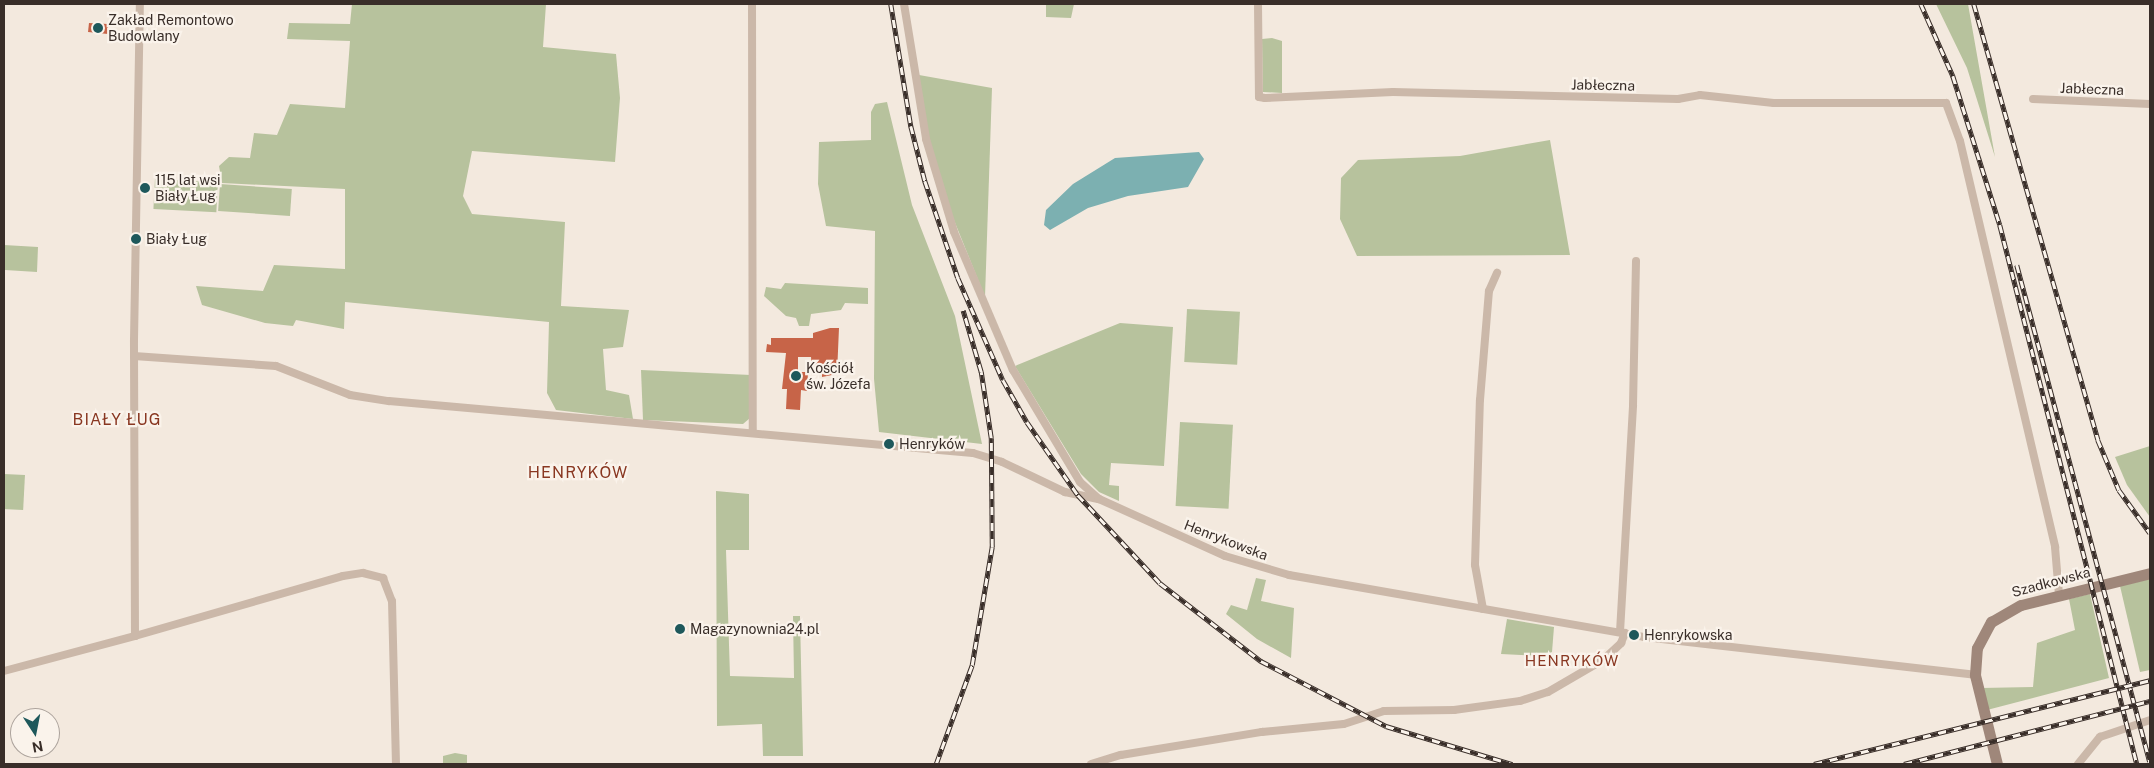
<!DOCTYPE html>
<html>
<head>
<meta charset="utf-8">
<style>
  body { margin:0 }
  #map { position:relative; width:2154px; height:768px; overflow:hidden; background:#f3e9de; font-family:"Public Sans",sans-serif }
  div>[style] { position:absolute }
  .green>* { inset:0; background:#b7c29d; transform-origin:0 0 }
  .water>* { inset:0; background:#7cb0b1 }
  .building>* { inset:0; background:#c76448 }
  .street>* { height:8px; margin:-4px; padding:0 4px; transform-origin:4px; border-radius:4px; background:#cbb8a9 }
  .secondary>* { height:11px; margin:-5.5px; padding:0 5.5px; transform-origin:5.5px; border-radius:5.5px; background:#9f877a }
  .rail>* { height:4.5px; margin-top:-2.25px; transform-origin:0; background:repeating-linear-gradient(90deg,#faf3eb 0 8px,#392e29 0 16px); box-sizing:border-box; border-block:1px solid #392e29 }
  .dots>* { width:14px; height:14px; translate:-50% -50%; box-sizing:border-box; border:2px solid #faf3eb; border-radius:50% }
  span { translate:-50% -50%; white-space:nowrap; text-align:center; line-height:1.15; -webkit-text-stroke:4.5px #faf3eb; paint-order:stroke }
  .poi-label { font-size:14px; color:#392e29 }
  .left { translate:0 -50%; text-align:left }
  .street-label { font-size:14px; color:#392e29 }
  .neighbourhood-label { font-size:15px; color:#893721; letter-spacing:1px }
  .quarter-label { font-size:16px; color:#893721; letter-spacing:1px }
  .frame { position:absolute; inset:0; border:5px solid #392e29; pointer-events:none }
  .north { position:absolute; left:10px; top:708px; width:50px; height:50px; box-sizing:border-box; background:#faf3eb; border:1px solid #ada49d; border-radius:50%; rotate:169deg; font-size:14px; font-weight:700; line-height:20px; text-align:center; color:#392e29 }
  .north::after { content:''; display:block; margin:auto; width:18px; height:22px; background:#1e585b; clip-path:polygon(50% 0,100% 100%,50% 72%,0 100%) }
</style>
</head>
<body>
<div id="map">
  <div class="green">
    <i style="clip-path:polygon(352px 4px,546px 4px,543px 47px,616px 54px,620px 98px,615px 162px,472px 151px,463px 196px,472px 214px,565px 222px,561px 306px,629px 310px,623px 347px,603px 349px,606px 390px,629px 395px,633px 419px,556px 410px,547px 393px,549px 322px,345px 302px,344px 329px,296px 320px,293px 326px,265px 323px,202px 305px,196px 286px,263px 291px,274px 265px,345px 269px,345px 189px,222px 183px,219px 166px,229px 157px,250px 158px,254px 133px,277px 135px,290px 104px,345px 108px,350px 41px,287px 39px,289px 23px,350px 24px)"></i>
    <i style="clip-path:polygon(1046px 4px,1074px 4px,1071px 18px,1046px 17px)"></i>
    <i style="clip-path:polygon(1936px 4px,1968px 4px,1995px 157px,1967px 68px)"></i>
    <i style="clip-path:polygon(1272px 38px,1282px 41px,1282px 93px,1263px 92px,1262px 39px)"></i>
    <i style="clip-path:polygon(919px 75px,992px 88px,985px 297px,943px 193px,930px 147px)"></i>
    <i style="clip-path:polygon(887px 102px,912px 205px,955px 316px,982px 444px,879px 432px,874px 379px,875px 231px,826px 226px,818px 184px,819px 142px,871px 140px,871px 112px,875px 104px)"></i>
    <i style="clip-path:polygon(1550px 140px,1570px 255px,1357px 256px,1340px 219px,1341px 178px,1358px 160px,1460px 156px)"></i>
    <i style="left:155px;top:179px;width:63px;height:30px;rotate:3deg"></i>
    <i style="left:220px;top:184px;width:72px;height:27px;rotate:4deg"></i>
    <i style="clip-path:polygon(4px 245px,38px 247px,37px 272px,5px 270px,4px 290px)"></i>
    <i style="clip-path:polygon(785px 283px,868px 288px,868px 304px,845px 303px,841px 310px,811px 314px,809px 326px,799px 326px,796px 318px,786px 316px,764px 296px,766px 287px,781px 289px)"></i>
    <i style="left:1187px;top:309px;width:53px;height:53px;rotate:3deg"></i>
    <i style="clip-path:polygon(1120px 323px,1173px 327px,1164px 466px,1111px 463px,1109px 485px,1119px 486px,1119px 501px,1099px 492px,1081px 474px,1015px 366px)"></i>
    <i style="clip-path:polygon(641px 370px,751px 375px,750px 418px,743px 424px,643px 420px)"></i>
    <i style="left:1180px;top:422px;width:53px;height:84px;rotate:3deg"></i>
    <i style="clip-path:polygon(2150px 446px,2150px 517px,2127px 485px,2115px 457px)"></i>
    <i style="left:4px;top:474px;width:21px;height:35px;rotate:3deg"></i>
    <i style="clip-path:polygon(716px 491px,749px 494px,749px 550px,726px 550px,730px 676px,794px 678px,793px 616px,800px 616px,803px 756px,763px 756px,762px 724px,717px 726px)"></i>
    <i style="clip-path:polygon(1256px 578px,1266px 580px,1261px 601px,1294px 608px,1291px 658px,1257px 639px,1226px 614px,1231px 605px,1247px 610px)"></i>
    <i style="clip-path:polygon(2150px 579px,2150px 670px,2140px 672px,2120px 586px)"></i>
    <i style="clip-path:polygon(2090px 594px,2109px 678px,1987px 710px,1981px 688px,2033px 687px,2037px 643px,2075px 630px,2069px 599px)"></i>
    <i style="clip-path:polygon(1507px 619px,1554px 627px,1552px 652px,1544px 656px,1501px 654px)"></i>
    <i style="clip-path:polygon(455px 753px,467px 755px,467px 764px,443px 764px,443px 756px)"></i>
  </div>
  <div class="water">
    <i style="clip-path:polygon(1199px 152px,1204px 159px,1188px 187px,1128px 196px,1088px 208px,1050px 230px,1044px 225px,1046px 210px,1073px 184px,1115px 158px)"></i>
  </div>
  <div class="building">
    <i style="clip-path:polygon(89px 23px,108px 24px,108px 34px,88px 32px)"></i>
    <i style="clip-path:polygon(830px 328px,839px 328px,837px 374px,822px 377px,822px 368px,812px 368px,811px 357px,798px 357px,798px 372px,808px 372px,807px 391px,801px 390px,800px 410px,786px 409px,787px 389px,782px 389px,786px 353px,766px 352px,767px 344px,771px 345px,771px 338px,813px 338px,813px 333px)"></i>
  </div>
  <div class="street">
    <i style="left:752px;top:4px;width:429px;rotate:89.9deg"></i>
    <i style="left:904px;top:4px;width:137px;rotate:80.7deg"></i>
    <i style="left:926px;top:139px;width:97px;rotate:73.2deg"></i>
    <i style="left:954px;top:232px;width:150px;rotate:66.9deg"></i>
    <i style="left:1013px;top:370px;width:131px;rotate:59.1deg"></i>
    <i style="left:1080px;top:482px;width:25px;rotate:42deg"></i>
    <i style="left:1258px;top:4px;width:93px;rotate:89.4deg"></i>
    <i style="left:1259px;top:97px;width:6px;rotate:9deg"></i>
    <i style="left:1265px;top:98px;width:128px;rotate:-2.7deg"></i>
    <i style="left:1393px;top:92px;width:285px;rotate:1.4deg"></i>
    <i style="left:1678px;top:99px;width:22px;rotate:-10deg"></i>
    <i style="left:1700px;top:95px;width:74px;rotate:6.2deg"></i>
    <i style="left:1774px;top:103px;width:172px"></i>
    <i style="left:1946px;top:103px;width:40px;rotate:69.8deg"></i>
    <i style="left:1960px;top:141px;width:417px;rotate:76.8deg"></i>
    <i style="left:2055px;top:547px;width:48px;rotate:85.2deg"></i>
    <i style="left:2033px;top:99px;width:117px;rotate:2.4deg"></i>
    <i style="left:134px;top:356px;width:142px;rotate:4deg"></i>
    <i style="left:276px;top:366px;width:79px;rotate:21.4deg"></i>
    <i style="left:350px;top:395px;width:39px;rotate:9deg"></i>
    <i style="left:389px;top:401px;width:586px;rotate:5.09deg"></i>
    <i style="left:973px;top:453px;width:30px;rotate:17deg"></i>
    <i style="left:1002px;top:462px;width:70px;rotate:25.5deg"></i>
    <i style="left:1065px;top:492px;width:35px;rotate:12deg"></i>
    <i style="left:1099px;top:499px;width:138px;rotate:24.3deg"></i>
    <i style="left:1225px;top:556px;width:67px;rotate:16.5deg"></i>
    <i style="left:1289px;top:575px;width:360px;rotate:9.9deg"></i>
    <i style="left:1644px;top:637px;width:333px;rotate:6.5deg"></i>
    <i style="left:1483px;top:609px;width:45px;rotate:-100.3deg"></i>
    <i style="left:1475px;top:565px;width:165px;rotate:-88.3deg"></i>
    <i style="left:1480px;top:400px;width:109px;rotate:-85.3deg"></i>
    <i style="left:1489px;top:291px;width:20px;rotate:-66deg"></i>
    <i style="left:1620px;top:632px;width:227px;rotate:-86.7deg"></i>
    <i style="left:1633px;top:405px;width:144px;rotate:-88.8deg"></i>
    <i style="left:135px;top:636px;width:216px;rotate:-16.1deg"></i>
    <i style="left:343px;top:576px;width:20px;rotate:-9deg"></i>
    <i style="left:363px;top:573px;width:21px;rotate:14deg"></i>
    <i style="left:383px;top:578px;width:25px;rotate:69deg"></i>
    <i style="left:392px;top:601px;width:163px;rotate:88.6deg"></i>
    <i style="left:4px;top:671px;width:136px;rotate:-15deg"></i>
    <i style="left:135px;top:636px;width:296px;rotate:-90.2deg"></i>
    <i style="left:134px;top:340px;width:336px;rotate:-89deg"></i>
    <i style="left:1091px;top:764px;width:31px;rotate:-17deg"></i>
    <i style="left:1121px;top:755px;width:143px;rotate:-9.3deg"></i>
    <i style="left:1262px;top:732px;width:82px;rotate:-5.6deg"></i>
    <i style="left:1344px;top:724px;width:42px;rotate:-18deg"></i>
    <i style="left:1384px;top:711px;width:70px;rotate:-0.8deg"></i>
    <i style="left:1454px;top:710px;width:67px;rotate:-7.8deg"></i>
    <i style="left:1520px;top:701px;width:29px;rotate:-18deg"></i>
    <i style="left:1548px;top:692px;width:64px;rotate:-30.2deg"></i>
    <i style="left:1603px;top:660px;width:25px;rotate:-43deg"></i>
    <i style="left:1621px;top:643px;width:11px;rotate:-68deg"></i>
    <i style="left:2078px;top:764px;width:35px;rotate:-51deg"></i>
    <i style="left:2100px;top:737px;width:53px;rotate:-18.8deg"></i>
  </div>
  <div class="secondary">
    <i style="left:1997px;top:764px;width:92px;rotate:-103.9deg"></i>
    <i style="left:1975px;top:675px;width:27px;rotate:-86deg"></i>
    <i style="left:1977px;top:648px;width:30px;rotate:-62deg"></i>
    <i style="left:1991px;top:622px;width:34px;rotate:-30deg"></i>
    <i style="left:2021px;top:605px;width:133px;rotate:-13.9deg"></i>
  </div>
  <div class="rail">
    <i style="left:891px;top:4px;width:124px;rotate:80.7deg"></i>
    <i style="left:911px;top:126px;width:57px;rotate:75.7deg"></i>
    <i style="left:925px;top:181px;width:102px;rotate:71.2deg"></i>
    <i style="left:958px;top:278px;width:111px;rotate:66.2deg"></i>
    <i style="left:1003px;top:380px;width:48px;rotate:60.3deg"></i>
    <i style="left:1027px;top:422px;width:89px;rotate:55.1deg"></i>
    <i style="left:1078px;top:495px;width:120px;rotate:47deg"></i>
    <i style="left:1160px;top:583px;width:128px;rotate:37.7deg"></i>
    <i style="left:1261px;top:661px;width:141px;rotate:27.5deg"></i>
    <i style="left:1386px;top:726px;width:132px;rotate:16.8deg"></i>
    <i style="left:1921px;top:4px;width:79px;rotate:66deg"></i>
    <i style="left:1953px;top:76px;width:156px;rotate:72.5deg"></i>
    <i style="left:2000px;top:225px;width:556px;rotate:75.74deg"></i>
    <i style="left:1974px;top:4px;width:453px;rotate:74.1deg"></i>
    <i style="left:2098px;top:440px;width:54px;rotate:67.2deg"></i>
    <i style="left:2119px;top:490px;width:53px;rotate:54.2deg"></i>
    <i style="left:2017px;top:265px;width:514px;rotate:75.02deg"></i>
    <i style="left:936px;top:764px;width:105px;rotate:-70deg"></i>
    <i style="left:972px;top:665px;width:120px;rotate:-80.4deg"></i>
    <i style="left:992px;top:547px;width:109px;rotate:-90.5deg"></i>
    <i style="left:991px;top:438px;width:67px;rotate:-98.6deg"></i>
    <i style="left:981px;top:372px;width:64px;rotate:-106.4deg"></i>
    <i style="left:1814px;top:764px;width:346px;rotate:-14deg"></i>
    <i style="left:1904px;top:764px;width:254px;rotate:-14.4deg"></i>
  </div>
  <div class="dots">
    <i style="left:98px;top:28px;background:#1e585b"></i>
    <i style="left:145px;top:188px;background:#1e585b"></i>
    <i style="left:136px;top:239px;background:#1e585b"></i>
    <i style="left:796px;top:376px;background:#1e585b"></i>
    <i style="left:889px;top:444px;background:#1e585b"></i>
    <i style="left:680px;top:629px;background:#1e585b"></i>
    <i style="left:1634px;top:635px;background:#1e585b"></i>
  </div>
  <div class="poi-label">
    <span class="left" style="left:108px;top:28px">Zakład Remontowo<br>Budowlany</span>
    <span class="left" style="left:155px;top:188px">115 lat wsi<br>Biały Ług</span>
    <span class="left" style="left:146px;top:239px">Biały Ług</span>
    <span class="left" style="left:806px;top:376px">Kościół<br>św. Józefa</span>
    <span class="left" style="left:899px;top:444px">Henryków</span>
    <span class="left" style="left:690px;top:629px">Magazynownia24.pl</span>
    <span class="left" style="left:1644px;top:635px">Henrykowska</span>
  </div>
  <div class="street-label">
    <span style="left:1603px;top:85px;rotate:1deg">Jabłeczna</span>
    <span style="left:2092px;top:89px;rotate:2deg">Jabłeczna</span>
    <span style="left:1226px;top:540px;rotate:21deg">Henrykowska</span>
    <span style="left:2051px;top:582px;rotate:-15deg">Szadkowska</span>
  </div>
  <div class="neighbourhood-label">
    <span style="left:1572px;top:661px">HENRYKÓW</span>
  </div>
  <div class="quarter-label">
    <span style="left:117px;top:420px">BIAŁY ŁUG</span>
    <span style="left:578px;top:473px">HENRYKÓW</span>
  </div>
  <div class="frame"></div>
  <div class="north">N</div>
</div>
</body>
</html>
